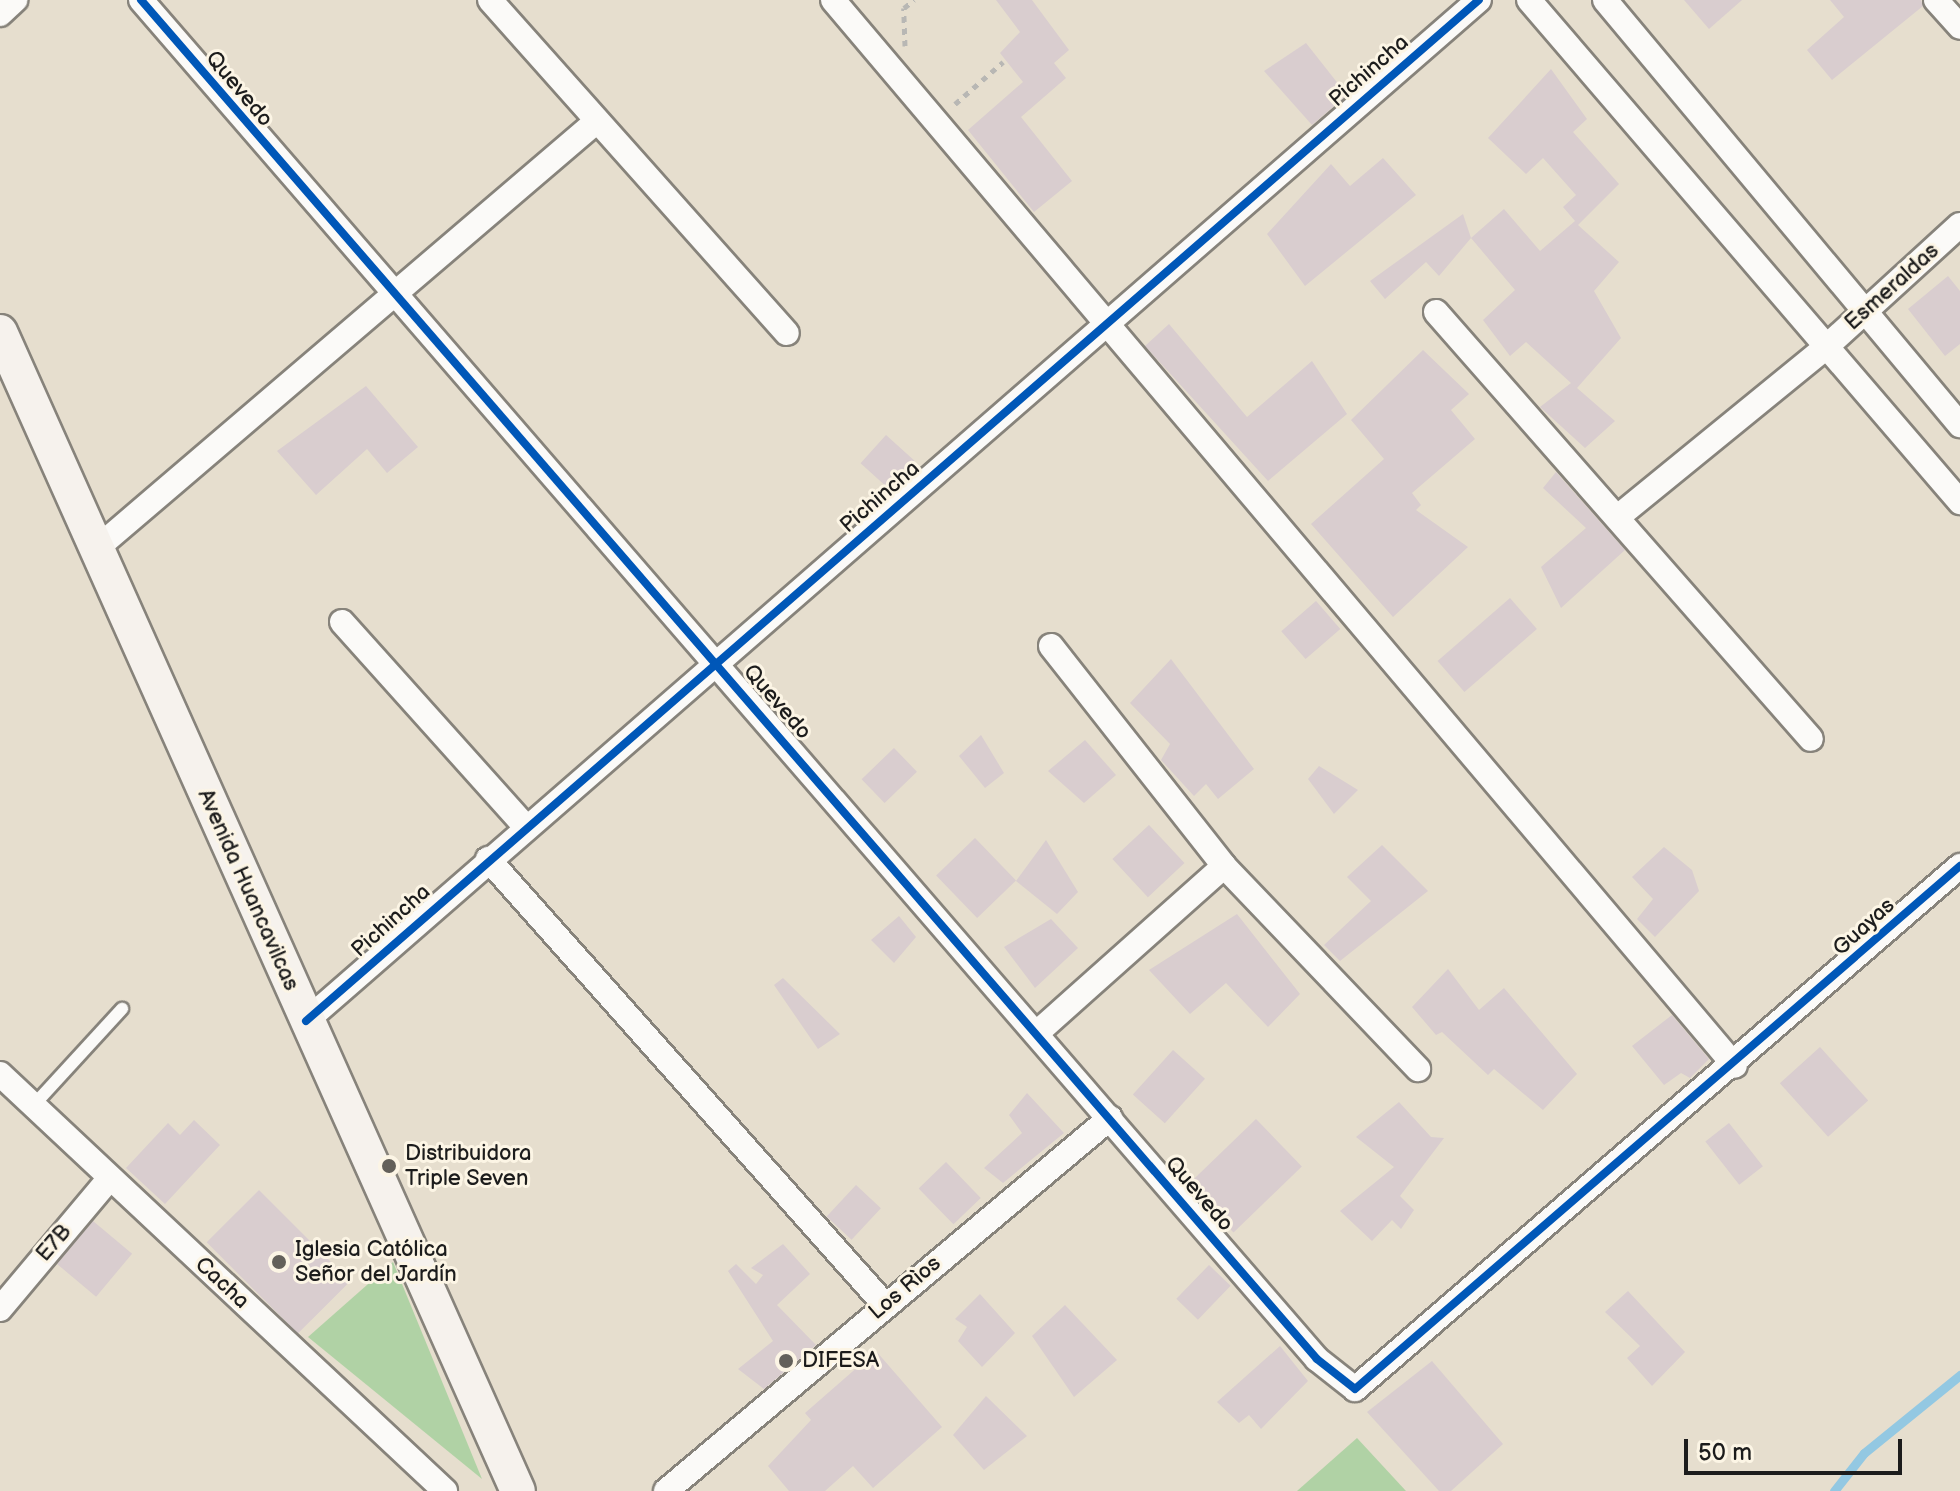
<!DOCTYPE html>
<html>
<head>
<meta charset="utf-8">
<style>
  body { margin:0 }
  #map { position:relative; width:1960px; height:1491px; overflow:hidden; background:#e6dece; font-family:"Balsamiq Sans",sans-serif }
  div>[style] { position:absolute }
  .green>* { inset:0; background:#b0d2a5 }
  .stream>* { height:9px; margin:-4.5px; padding:0 4.5px; transform-origin:4.5px; border-radius:4.5px; background:#93c8e2 }
  .building>* { inset:0; background:#d9cdcf; transform-origin:0 0 }
  .path>* { height:5px; margin-top:-2.5px; transform-origin:0; background:repeating-linear-gradient(90deg,#b8b7b4 0 6px,transparent 0 12px) }
  .roads { filter:drop-shadow(2px 0 #87837b) drop-shadow(-2px 0 #87837b) drop-shadow(0 2px #87837b) drop-shadow(0 -2px #87837b) }
  .lane>* { height:12px; margin:-6px; padding:0 6px; transform-origin:6px; border-radius:6px; background:#fbfaf8 }
  .street>* { height:24px; margin:-12px; padding:0 12px; transform-origin:12px; border-radius:12px; background:#fbfaf8 }
  .secondary>* { height:34px; margin:-17px; padding:0 17px; transform-origin:17px; border-radius:17px; background:#f6f2ed }
  .cycleway>* { height:8px; margin:-4px; padding:0 4px; transform-origin:4px; border-radius:4px; background:#0057b8 }
  .dots>* { width:22px; height:22px; translate:-50% -50%; box-sizing:border-box; border:4px solid #fcf5e5; border-radius:50% }
  span { translate:-50% -50%; white-space:nowrap; text-align:center; line-height:1.15; -webkit-text-stroke:6px #fcf5e5; paint-order:stroke }
  .street-label { font-size:22px; color:#1c1c1c }
  .poi-label { font-size:22px; color:#1c1c1c }
  .left { translate:0 -50%; text-align:left }
  .scale { position:absolute; left:1684px; top:1439px; width:218px; height:36px; box-sizing:border-box; border:4px solid #1c1c1c; border-top:0; padding-left:10px; font-size:24px; line-height:28px; white-space:nowrap; color:#1c1c1c; -webkit-text-stroke:6px #fcf5e5; paint-order:stroke }
</style>
</head>
<body>
<div id="map">
  <div class="green">
    <i style="clip-path:polygon(393px 1262px,482px 1479px,308px 1337px)"></i>
    <i style="clip-path:polygon(1357px 1438px,1406px 1491px,1297px 1491px)"></i>
  </div>
  <div class="stream">
    <i style="left:1834px;top:1491px;width:48px;rotate:-51.7deg"></i>
    <i style="left:1864px;top:1453px;width:124px;rotate:-39.1deg"></i>
  </div>
  <div class="building">
    <i style="clip-path:polygon(996px 0,1032px 0,1069px 50px,1054px 63px,1066px 78px,1021px 117px,1072px 181px,1034px 212px,968px 130px,1023px 82px,1000px 53px,1020px 32px)"></i>
    <i style="clip-path:polygon(1684px 0,1742px 0,1709px 29px)"></i>
    <i style="clip-path:polygon(1830px 0,1921px 0,1923px 6px,1832px 80px,1807px 50px,1844px 17px)"></i>
    <i style="clip-path:polygon(1306px 43px,1347px 95px,1312px 125px,1264px 71px)"></i>
    <i style="clip-path:polygon(1551px 69px,1587px 119px,1573px 132px,1619px 184px,1578px 225px,1619px 262px,1594px 291px,1621px 338px,1577px 388px,1615px 421px,1585px 448px,1540px 407px,1571px 383px,1526px 342px,1510px 356px,1483px 320px,1515px 290px,1471px 238px,1504px 209px,1540px 251px,1575px 221px,1563px 207px,1576px 195px,1543px 158px,1526px 174px,1488px 138px)"></i>
    <i style="clip-path:polygon(1383px 158px,1416px 195px,1305px 286px,1267px 234px,1331px 164px,1350px 186px)"></i>
    <i style="clip-path:polygon(1463px 214px,1471px 238px,1439px 276px,1426px 262px,1385px 299px,1370px 281px)"></i>
    <i style="clip-path:polygon(1948px 276px,1960px 291px,1960px 344px,1945px 356px,1908px 309px)"></i>
    <i style="clip-path:polygon(1169px 324px,1247px 417px,1312px 361px,1347px 414px,1268px 481px,1145px 346px)"></i>
    <i style="clip-path:polygon(1423px 350px,1469px 394px,1451px 410px,1475px 439px,1412px 493px,1421px 505px,1416px 510px,1468px 547px,1393px 617px,1311px 524px,1384px 459px,1351px 420px)"></i>
    <i style="clip-path:polygon(366px 386px,418px 447px,387px 473px,367px 449px,316px 495px,277px 451px)"></i>
    <i style="left:886px;top:435px;width:38px;height:38px;rotate:42deg"></i>
    <i style="clip-path:polygon(1556px 472px,1625px 550px,1561px 608px,1541px 567px,1586px 528px,1543px 488px)"></i>
    <i style="left:1510px;top:598px;width:41px;height:96px;rotate:49deg"></i>
    <i style="left:1316px;top:601px;width:37px;height:46px;rotate:49deg"></i>
    <i style="clip-path:polygon(1171px 659px,1254px 769px,1218px 799px,1206px 784px,1194px 796px,1161px 760px,1170px 744px,1130px 703px)"></i>
    <i style="clip-path:polygon(981px 735px,1004px 773px,985px 788px,959px 756px)"></i>
    <i style="clip-path:polygon(1085px 740px,1116px 775px,1084px 803px,1048px 771px)"></i>
    <i style="left:894px;top:748px;width:33px;height:45px;rotate:46deg"></i>
    <i style="clip-path:polygon(1319px 766px,1358px 790px,1334px 814px,1308px 779px)"></i>
    <i style="left:1149px;top:825px;width:52px;height:50px;rotate:47deg"></i>
    <i style="left:975px;top:838px;width:59px;height:54px;rotate:46deg"></i>
    <i style="clip-path:polygon(1046px 840px,1078px 892px,1057px 914px,1016px 881px)"></i>
    <i style="clip-path:polygon(1382px 845px,1428px 891px,1340px 961px,1324px 945px,1371px 901px,1347px 877px)"></i>
    <i style="clip-path:polygon(1664px 847px,1692px 870px,1699px 891px,1655px 937px,1637px 919px,1653px 899px,1632px 877px)"></i>
    <i style="clip-path:polygon(1237px 914px,1300px 994px,1268px 1027px,1226px 983px,1190px 1014px,1149px 970px)"></i>
    <i style="clip-path:polygon(899px 916px,916px 937px,894px 963px,871px 940px)"></i>
    <i style="clip-path:polygon(1051px 919px,1078px 948px,1035px 988px,1004px 947px)"></i>
    <i style="clip-path:polygon(1448px 969px,1479px 1010px,1504px 988px,1577px 1074px,1543px 1110px,1494px 1069px,1488px 1075px,1442px 1032px,1436px 1035px,1412px 1007px)"></i>
    <i style="clip-path:polygon(783px 978px,840px 1034px,818px 1049px,774px 985px)"></i>
    <i style="clip-path:polygon(1672px 1015px,1709px 1059px,1690px 1078px,1681px 1073px,1664px 1085px,1632px 1046px)"></i>
    <i style="left:1820px;top:1047px;width:72px;height:54px;rotate:48deg"></i>
    <i style="left:1173px;top:1050px;width:43px;height:60px;rotate:42deg"></i>
    <i style="clip-path:polygon(1027px 1093px,1064px 1133px,1003px 1183px,984px 1168px,1022px 1133px,1009px 1115px)"></i>
    <i style="clip-path:polygon(1399px 1102px,1431px 1137px,1444px 1138px,1400px 1196px,1414px 1210px,1401px 1229px,1392px 1220px,1372px 1241px,1340px 1211px,1394px 1167px,1356px 1137px)"></i>
    <i style="left:1256px;top:1119px;width:66px;height:95px;rotate:46deg"></i>
    <i style="clip-path:polygon(194px 1120px,220px 1145px,165px 1204px,126px 1168px,168px 1123px,180px 1135px)"></i>
    <i style="left:1729px;top:1123px;width:55px;height:30px;rotate:52deg"></i>
    <i style="left:946px;top:1162px;width:50px;height:38px;rotate:46deg"></i>
    <i style="left:856px;top:1185px;width:34px;height:43px;rotate:43deg"></i>
    <i style="left:259px;top:1190px;width:129px;height:74px;rotate:45deg"></i>
    <i style="left:93px;top:1221px;width:51px;height:56px;rotate:40deg"></i>
    <i style="clip-path:polygon(783px 1244px,810px 1274px,777px 1305px,816px 1345px,764px 1389px,738px 1369px,773px 1341px,728px 1271px,736px 1264px,756px 1284px,763px 1275px,751px 1268px)"></i>
    <i style="left:1209px;top:1265px;width:30px;height:47px;rotate:44deg"></i>
    <i style="clip-path:polygon(1628px 1291px,1685px 1352px,1652px 1386px,1627px 1358px,1640px 1346px,1605px 1312px)"></i>
    <i style="clip-path:polygon(980px 1294px,1015px 1333px,982px 1367px,958px 1341px,967px 1327px,955px 1319px)"></i>
    <i style="clip-path:polygon(1065px 1305px,1117px 1360px,1074px 1397px,1032px 1336px)"></i>
    <i style="clip-path:polygon(1280px 1346px,1308px 1381px,1261px 1429px,1249px 1415px,1239px 1423px,1217px 1402px)"></i>
    <i style="clip-path:polygon(876px 1351px,942px 1427px,873px 1488px,853px 1466px,825px 1491px,789px 1491px,768px 1466px,811px 1420px,805px 1413px)"></i>
    <i style="clip-path:polygon(1432px 1361px,1503px 1444px,1451px 1491px,1439px 1491px,1367px 1412px)"></i>
    <i style="clip-path:polygon(986px 1396px,1027px 1436px,984px 1470px,953px 1435px)"></i>
  </div>
  <div class="path">
    <i style="left:905px;top:46px;width:38px;rotate:-92deg"></i>
    <i style="left:904px;top:8px;width:13px;rotate:-39deg"></i>
    <i style="left:955px;top:104px;width:64px;rotate:-41.2deg"></i>
  </div>
  <div class="roads">
    <div class="lane">
      <i style="left:33px;top:1106px;width:132px;rotate:-47.5deg"></i>
    </div>
    <div class="street">
      <i style="left:141px;top:0;width:1797px;rotate:49.13deg"></i>
      <i style="left:1317px;top:1359px;width:48px;rotate:38.3deg"></i>
      <i style="left:1355px;top:1389px;width:800px;rotate:-40.84deg"></i>
      <i style="left:490px;top:0;width:446px;rotate:48.3deg"></i>
      <i style="left:833px;top:0;width:1396px;rotate:49.76deg"></i>
      <i style="left:1529px;top:0;width:662px;rotate:49.35deg"></i>
      <i style="left:1605px;top:0;width:554px;rotate:50.13deg"></i>
      <i style="left:1936px;top:0;width:36px;rotate:48deg"></i>
      <i style="left:0;top:14px;width:21px;rotate:-43deg"></i>
      <i style="left:1436px;top:312px;width:568px;rotate:48.71deg"></i>
      <i style="left:1619px;top:516px;width:264px;rotate:-39.2deg"></i>
      <i style="left:1824px;top:349px;width:184px;rotate:-42.4deg"></i>
      <i style="left:96px;top:549px;width:659px;rotate:-40.51deg"></i>
      <i style="left:342px;top:622px;width:275px;rotate:48.1deg"></i>
      <i style="left:1051px;top:646px;width:280px;rotate:51.8deg"></i>
      <i style="left:1224px;top:866px;width:281px;rotate:46.3deg"></i>
      <i style="left:488px;top:859px;width:596px;rotate:48.33deg"></i>
      <i style="left:306px;top:1021px;width:1555px;rotate:-41.04deg"></i>
      <i style="left:1039px;top:1031px;width:248px;rotate:-41.7deg"></i>
      <i style="left:0;top:1074px;width:610px;rotate:43.14deg"></i>
      <i style="left:0;top:1309px;width:171px;rotate:-50deg"></i>
      <i style="left:666px;top:1491px;width:580px;rotate:-40.03deg"></i>
    </div>
    <div class="secondary">
      <i style="left:0;top:332px;width:1269px;rotate:65.92deg"></i>
    </div>
  </div>
  <div class="cycleway">
    <i style="left:141px;top:0;width:1797px;rotate:49.13deg"></i>
    <i style="left:1317px;top:1359px;width:48px;rotate:38.3deg"></i>
    <i style="left:1355px;top:1389px;width:800px;rotate:-40.84deg"></i>
    <i style="left:306px;top:1021px;width:1555px;rotate:-41.04deg"></i>
  </div>
  <div class="dots">
    <i style="left:389px;top:1166px;background:#63605a"></i>
    <i style="left:279px;top:1262px;background:#63605a"></i>
    <i style="left:786px;top:1361px;background:#63605a"></i>
  </div>
  <div class="street-label">
    <span style="left:1369px;top:71px;rotate:-41deg">Pichincha</span>
    <span style="left:239px;top:89px;rotate:50deg">Quevedo</span>
    <span style="left:1892px;top:287px;rotate:-42deg">Esmeraldas</span>
    <span style="left:880px;top:497px;rotate:-41deg">Pichincha</span>
    <span style="left:777px;top:702px;rotate:49deg">Quevedo</span>
    <span style="left:248px;top:890px;rotate:66deg">Avenida Huancavilcas</span>
    <span style="left:391px;top:921px;rotate:-42deg">Pichincha</span>
    <span style="left:1864px;top:927px;rotate:-42deg">Guayas</span>
    <span style="left:1199px;top:1194px;rotate:49deg">Quevedo</span>
    <span style="left:54px;top:1243px;rotate:-49deg">E7B</span>
    <span style="left:222px;top:1283px;rotate:43deg">Cacha</span>
    <span style="left:905px;top:1288px;rotate:-40deg">Los Rìos</span>
  </div>
  <div class="poi-label">
    <span class="left" style="left:405px;top:1166px">Distribuidora<br>Triple Seven</span>
    <span class="left" style="left:295px;top:1262px">Iglesia Católica<br>Señor del Jardín</span>
    <span class="left" style="left:802px;top:1361px">DIFESA</span>
  </div>
  <div class="scale">50 m</div>
</div>
</body>
</html>
